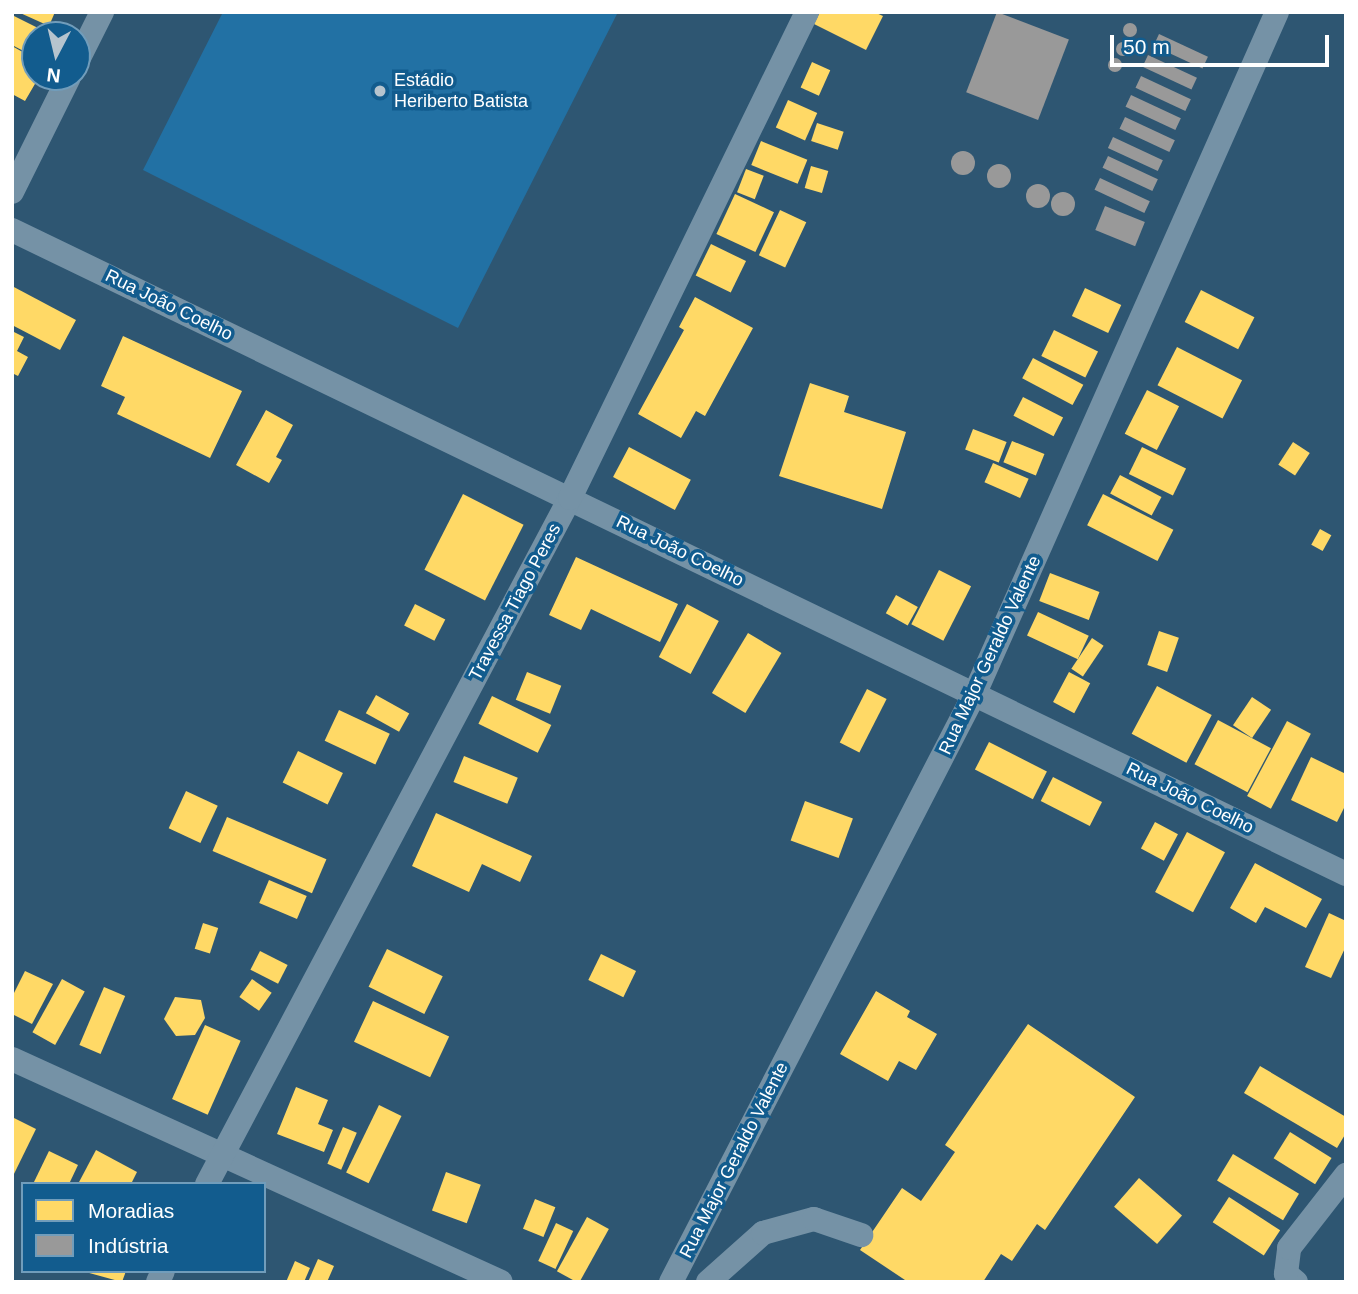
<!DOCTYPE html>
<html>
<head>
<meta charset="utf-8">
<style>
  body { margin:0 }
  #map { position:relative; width:1358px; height:1294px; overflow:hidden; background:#2e5672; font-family:Helvetica,sans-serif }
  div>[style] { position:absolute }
  .green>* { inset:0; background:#2271a4 }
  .homes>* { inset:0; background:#ffd966; transform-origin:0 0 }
  .industry>* { inset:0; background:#999; transform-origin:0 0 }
  .round { border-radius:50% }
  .minor>* { height:24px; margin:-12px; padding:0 12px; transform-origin:12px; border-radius:12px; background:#7592a6 }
  .dots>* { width:19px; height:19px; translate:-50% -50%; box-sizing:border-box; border:4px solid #125c8e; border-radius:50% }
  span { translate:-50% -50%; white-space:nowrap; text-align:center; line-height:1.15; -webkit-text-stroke:7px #125c8e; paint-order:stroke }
  .poi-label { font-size:18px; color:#fff }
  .left { translate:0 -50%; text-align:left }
  .street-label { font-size:18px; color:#fff }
  .frame { position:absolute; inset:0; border:14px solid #fff; pointer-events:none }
  .legend { position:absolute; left:21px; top:1182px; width:245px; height:91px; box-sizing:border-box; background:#125c8e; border:2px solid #719dbb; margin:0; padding:9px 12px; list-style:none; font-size:21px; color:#fff }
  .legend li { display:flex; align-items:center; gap:14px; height:35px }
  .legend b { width:35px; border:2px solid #719dbb }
  .north { position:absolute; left:21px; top:21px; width:70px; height:70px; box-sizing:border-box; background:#125c8e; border:2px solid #719dbb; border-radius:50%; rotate:187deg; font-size:19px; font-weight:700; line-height:28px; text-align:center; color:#fff }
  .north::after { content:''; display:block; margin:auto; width:24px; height:32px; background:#b6c4ce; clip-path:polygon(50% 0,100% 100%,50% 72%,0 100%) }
  .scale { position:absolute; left:1110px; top:35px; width:219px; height:32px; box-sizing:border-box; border:4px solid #fff; border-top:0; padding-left:9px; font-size:21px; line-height:24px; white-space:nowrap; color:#fff; -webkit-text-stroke:5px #125c8e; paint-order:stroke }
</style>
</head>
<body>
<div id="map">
  <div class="green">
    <i style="clip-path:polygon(223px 12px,618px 12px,458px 328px,143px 170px)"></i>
  </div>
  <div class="homes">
    <i style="clip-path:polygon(18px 12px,55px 12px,49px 26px)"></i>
    <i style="clip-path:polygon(820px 12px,874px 12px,883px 16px,866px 50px,814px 24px)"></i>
    <i style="clip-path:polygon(12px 15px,52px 35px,35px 35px,35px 57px,12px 45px)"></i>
    <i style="clip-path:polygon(12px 46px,35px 59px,35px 77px,39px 77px,25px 101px,12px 94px)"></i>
    <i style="left:812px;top:62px;width:20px;height:28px;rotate:24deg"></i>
    <i style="left:788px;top:100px;width:32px;height:30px;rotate:24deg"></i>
    <i style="left:817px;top:123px;width:28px;height:19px;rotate:18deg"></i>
    <i style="left:761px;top:141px;width:50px;height:26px;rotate:22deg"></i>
    <i style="left:811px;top:166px;width:18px;height:23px;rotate:16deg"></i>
    <i style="left:746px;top:169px;width:19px;height:25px;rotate:21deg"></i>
    <i style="left:735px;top:194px;width:43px;height:44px;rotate:25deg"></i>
    <i style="left:780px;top:210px;width:29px;height:50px;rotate:25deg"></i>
    <i style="left:711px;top:244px;width:39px;height:35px;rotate:26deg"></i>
    <i style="clip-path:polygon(12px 286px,76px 320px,60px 350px,12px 325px)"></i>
    <i style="left:1085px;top:288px;width:40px;height:31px;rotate:25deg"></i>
    <i style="left:1201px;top:290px;width:60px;height:36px;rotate:27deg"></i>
    <i style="clip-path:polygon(695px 297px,753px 328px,705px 416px,696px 411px,681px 438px,638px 414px,684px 330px,679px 327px)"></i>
    <i style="left:1054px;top:330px;width:49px;height:29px;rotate:26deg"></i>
    <i style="clip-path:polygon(12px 331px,24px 337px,17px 351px,28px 357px,18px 376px,12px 373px)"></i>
    <i style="clip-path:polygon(123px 336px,242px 391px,210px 458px,117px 414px,125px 397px,101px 386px)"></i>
    <i style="left:1177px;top:347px;width:73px;height:43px;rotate:27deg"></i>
    <i style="left:1033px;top:358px;width:57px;height:23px;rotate:28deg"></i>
    <i style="clip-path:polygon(810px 383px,849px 396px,844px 412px,906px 432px,882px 509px,779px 476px)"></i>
    <i style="left:1147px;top:390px;width:36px;height:49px;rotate:27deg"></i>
    <i style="left:1023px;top:397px;width:45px;height:21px;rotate:27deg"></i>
    <i style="clip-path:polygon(266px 410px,293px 425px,276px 457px,282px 460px,269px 483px,236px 465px)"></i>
    <i style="left:973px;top:429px;width:36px;height:22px;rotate:21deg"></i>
    <i style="left:1012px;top:441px;width:35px;height:23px;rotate:22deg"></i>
    <i style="left:1293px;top:442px;width:20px;height:27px;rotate:33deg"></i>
    <i style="left:629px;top:447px;width:70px;height:34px;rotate:28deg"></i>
    <i style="left:1142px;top:447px;width:49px;height:30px;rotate:26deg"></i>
    <i style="left:993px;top:463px;width:39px;height:21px;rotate:24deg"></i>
    <i style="left:1120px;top:475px;width:47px;height:21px;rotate:28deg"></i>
    <i style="left:463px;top:494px;width:68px;height:85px;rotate:27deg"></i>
    <i style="left:1103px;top:494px;width:79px;height:35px;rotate:27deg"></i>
    <i style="left:1320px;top:529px;width:13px;height:18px;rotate:29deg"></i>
    <i style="clip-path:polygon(576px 557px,678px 604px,660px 642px,591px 609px,581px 630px,549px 615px)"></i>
    <i style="left:939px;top:570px;width:36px;height:61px;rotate:27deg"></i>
    <i style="left:1050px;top:573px;width:53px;height:30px;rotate:21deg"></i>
    <i style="left:896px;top:595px;width:25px;height:21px;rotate:29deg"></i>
    <i style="left:415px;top:604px;width:34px;height:24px;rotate:27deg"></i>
    <i style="left:687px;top:604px;width:36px;height:60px;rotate:28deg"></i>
    <i style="left:1038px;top:612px;width:56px;height:26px;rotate:25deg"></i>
    <i style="left:1159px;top:631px;width:21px;height:36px;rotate:19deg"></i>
    <i style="left:748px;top:633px;width:39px;height:70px;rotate:31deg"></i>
    <i style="left:1092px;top:638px;width:14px;height:37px;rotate:34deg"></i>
    <i style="left:527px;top:672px;width:37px;height:30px;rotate:22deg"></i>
    <i style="left:1069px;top:672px;width:24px;height:34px;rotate:28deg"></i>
    <i style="left:1157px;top:686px;width:62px;height:54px;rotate:28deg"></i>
    <i style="left:867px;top:689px;width:22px;height:60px;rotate:27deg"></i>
    <i style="left:376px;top:695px;width:38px;height:21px;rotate:29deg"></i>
    <i style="left:492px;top:696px;width:66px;height:31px;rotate:26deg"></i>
    <i style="left:1252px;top:697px;width:23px;height:34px;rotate:34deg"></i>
    <i style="left:339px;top:710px;width:56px;height:34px;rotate:25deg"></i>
    <i style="left:1218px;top:720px;width:60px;height:50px;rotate:28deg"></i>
    <i style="left:1287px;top:721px;width:27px;height:85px;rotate:28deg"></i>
    <i style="left:989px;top:742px;width:65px;height:31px;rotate:27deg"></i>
    <i style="left:298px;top:751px;width:50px;height:35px;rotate:26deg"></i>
    <i style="left:464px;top:756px;width:58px;height:28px;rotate:22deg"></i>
    <i style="clip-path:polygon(1311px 757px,1346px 774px,1346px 804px,1337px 822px,1291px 800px)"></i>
    <i style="left:1053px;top:777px;width:55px;height:27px;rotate:27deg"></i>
    <i style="left:186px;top:791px;width:35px;height:41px;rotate:25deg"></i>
    <i style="left:805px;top:801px;width:51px;height:42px;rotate:20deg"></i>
    <i style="clip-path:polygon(436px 813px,532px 856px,520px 882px,482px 864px,469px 892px,412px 866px)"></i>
    <i style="left:227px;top:817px;width:108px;height:37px;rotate:23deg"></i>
    <i style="left:1155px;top:822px;width:26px;height:30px;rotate:28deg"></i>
    <i style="left:1187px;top:832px;width:43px;height:68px;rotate:28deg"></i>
    <i style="clip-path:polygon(1255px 863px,1322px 899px,1306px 928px,1265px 907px,1256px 923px,1230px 908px)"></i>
    <i style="left:269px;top:880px;width:41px;height:25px;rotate:23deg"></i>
    <i style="clip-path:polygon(1329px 913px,1346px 921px,1346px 946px,1331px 978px,1305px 967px)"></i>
    <i style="left:203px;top:923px;width:16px;height:27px;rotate:18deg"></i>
    <i style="left:387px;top:949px;width:62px;height:42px;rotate:26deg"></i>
    <i style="left:260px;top:951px;width:31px;height:21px;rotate:27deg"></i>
    <i style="left:601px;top:954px;width:39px;height:29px;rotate:26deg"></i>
    <i style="clip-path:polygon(25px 971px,53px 984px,32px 1024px,12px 1014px,12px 997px)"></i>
    <i style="left:62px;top:979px;width:26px;height:61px;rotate:29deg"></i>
    <i style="left:252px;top:979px;width:24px;height:22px;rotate:35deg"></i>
    <i style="left:104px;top:987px;width:23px;height:63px;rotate:23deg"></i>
    <i style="clip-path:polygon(876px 991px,910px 1011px,907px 1017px,937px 1034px,916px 1070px,899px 1061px,888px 1081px,840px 1054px)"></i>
    <i style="clip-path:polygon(175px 997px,201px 1000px,205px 1018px,195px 1035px,176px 1036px,164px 1019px)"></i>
    <i style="left:373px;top:1001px;width:84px;height:45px;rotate:25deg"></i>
    <i style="clip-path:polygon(1028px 1024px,1135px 1097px,1045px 1230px,1037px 1224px,1012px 1261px,1001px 1254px,983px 1282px,908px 1282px,860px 1250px,902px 1188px,921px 1201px,955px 1152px,945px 1145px)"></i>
    <i style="left:205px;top:1025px;width:39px;height:81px;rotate:24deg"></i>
    <i style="clip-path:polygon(1260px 1066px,1346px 1117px,1346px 1133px,1337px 1148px,1244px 1093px)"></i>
    <i style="clip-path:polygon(296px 1087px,328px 1100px,318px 1124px,333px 1130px,324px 1152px,277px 1134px)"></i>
    <i style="left:379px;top:1105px;width:25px;height:75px;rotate:26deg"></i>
    <i style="clip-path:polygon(12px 1117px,36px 1129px,12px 1178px)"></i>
    <i style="left:343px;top:1127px;width:15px;height:40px;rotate:23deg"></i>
    <i style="left:1290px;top:1132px;width:49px;height:31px;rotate:32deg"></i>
    <i style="clip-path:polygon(96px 1150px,137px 1172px,131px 1184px,78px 1184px)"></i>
    <i style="clip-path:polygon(49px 1151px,78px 1165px,69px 1184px,33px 1184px)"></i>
    <i style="left:1233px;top:1154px;width:77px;height:31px;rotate:31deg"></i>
    <i style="left:446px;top:1172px;width:37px;height:41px;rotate:20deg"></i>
    <i style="left:1139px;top:1178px;width:57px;height:38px;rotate:41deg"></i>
    <i style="left:1229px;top:1197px;width:61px;height:30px;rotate:33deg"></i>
    <i style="left:535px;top:1199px;width:22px;height:32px;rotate:22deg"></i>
    <i style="left:587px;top:1217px;width:25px;height:62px;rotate:29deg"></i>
    <i style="left:556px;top:1223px;width:19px;height:42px;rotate:25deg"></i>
    <i style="clip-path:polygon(318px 1259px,334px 1266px,327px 1282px,308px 1282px)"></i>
    <i style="clip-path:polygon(295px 1261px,310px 1268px,304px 1282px,286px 1282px)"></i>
    <i style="clip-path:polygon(82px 1271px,126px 1271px,122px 1282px)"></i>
  </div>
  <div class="industry">
    <i style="left:997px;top:12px;width:77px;height:86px;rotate:21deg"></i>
    <i class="round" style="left:1123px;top:23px;width:14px;height:14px"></i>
    <i style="left:1159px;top:34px;width:54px;height:13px;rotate:25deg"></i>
    <i class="round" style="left:1116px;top:42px;width:14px;height:14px"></i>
    <i style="left:1148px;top:55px;width:54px;height:13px;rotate:25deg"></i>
    <i class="round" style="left:1108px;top:58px;width:14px;height:14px"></i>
    <i style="left:1141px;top:76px;width:55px;height:13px;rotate:25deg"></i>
    <i style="left:1131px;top:95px;width:55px;height:13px;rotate:25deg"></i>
    <i style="left:1125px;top:117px;width:55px;height:13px;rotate:25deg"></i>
    <i style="left:1113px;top:137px;width:55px;height:12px;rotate:25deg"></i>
    <i class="round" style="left:951px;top:151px;width:24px;height:24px"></i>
    <i style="left:1108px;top:156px;width:55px;height:13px;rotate:25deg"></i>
    <i class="round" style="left:987px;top:164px;width:24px;height:24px"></i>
    <i style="left:1100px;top:178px;width:55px;height:13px;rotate:25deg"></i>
    <i class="round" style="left:1026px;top:184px;width:24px;height:24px"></i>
    <i class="round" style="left:1051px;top:192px;width:24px;height:24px"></i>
    <i style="left:1105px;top:206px;width:43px;height:26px;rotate:22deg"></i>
  </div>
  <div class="minor">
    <i style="left:77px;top:62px;width:56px;rotate:-63.4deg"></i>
    <i style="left:12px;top:192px;width:128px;rotate:-63.6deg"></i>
    <i style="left:12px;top:230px;width:1481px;rotate:25.77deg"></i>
    <i style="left:12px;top:1059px;width:537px;rotate:24.51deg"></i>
    <i style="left:207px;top:1184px;width:776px;rotate:-62.11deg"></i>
    <i style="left:570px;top:498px;width:541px;rotate:-64deg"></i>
    <i style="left:158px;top:1282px;width:12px;rotate:-66deg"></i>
    <i style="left:671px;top:1282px;width:663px;rotate:-62.7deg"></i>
    <i style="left:975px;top:693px;width:745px;rotate:-66.08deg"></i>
    <i style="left:708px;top:1282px;width:74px;rotate:-41.7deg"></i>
    <i style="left:763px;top:1233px;width:53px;rotate:-15.4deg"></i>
    <i style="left:814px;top:1219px;width:50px;rotate:18.8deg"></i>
    <i style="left:1296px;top:1282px;width:13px;rotate:-141deg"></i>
    <i style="left:1286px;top:1274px;width:26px;rotate:-83deg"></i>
    <i style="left:1289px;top:1248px;width:93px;rotate:-52deg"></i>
  </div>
  <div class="dots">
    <i style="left:380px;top:91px;background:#b6c4ce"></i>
  </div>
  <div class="poi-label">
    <span class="left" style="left:394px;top:91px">Estádio<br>Heriberto Batista</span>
  </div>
  <div class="street-label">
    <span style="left:169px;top:305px;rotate:26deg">Rua João Coelho</span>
    <span style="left:680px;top:551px;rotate:26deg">Rua João Coelho</span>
    <span style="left:515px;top:602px;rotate:-62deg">Travessa Tiago Peres</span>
    <span style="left:990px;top:655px;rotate:-65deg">Rua Major Geraldo Valente</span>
    <span style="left:1190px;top:798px;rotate:26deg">Rua João Coelho</span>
    <span style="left:734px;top:1160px;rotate:-63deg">Rua Major Geraldo Valente</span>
  </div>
  <div class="frame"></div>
  <ul class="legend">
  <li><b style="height:19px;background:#ffd966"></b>Moradias</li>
  <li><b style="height:19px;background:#999"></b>Indústria</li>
  </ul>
  <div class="north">N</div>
  <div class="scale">50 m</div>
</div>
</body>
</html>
